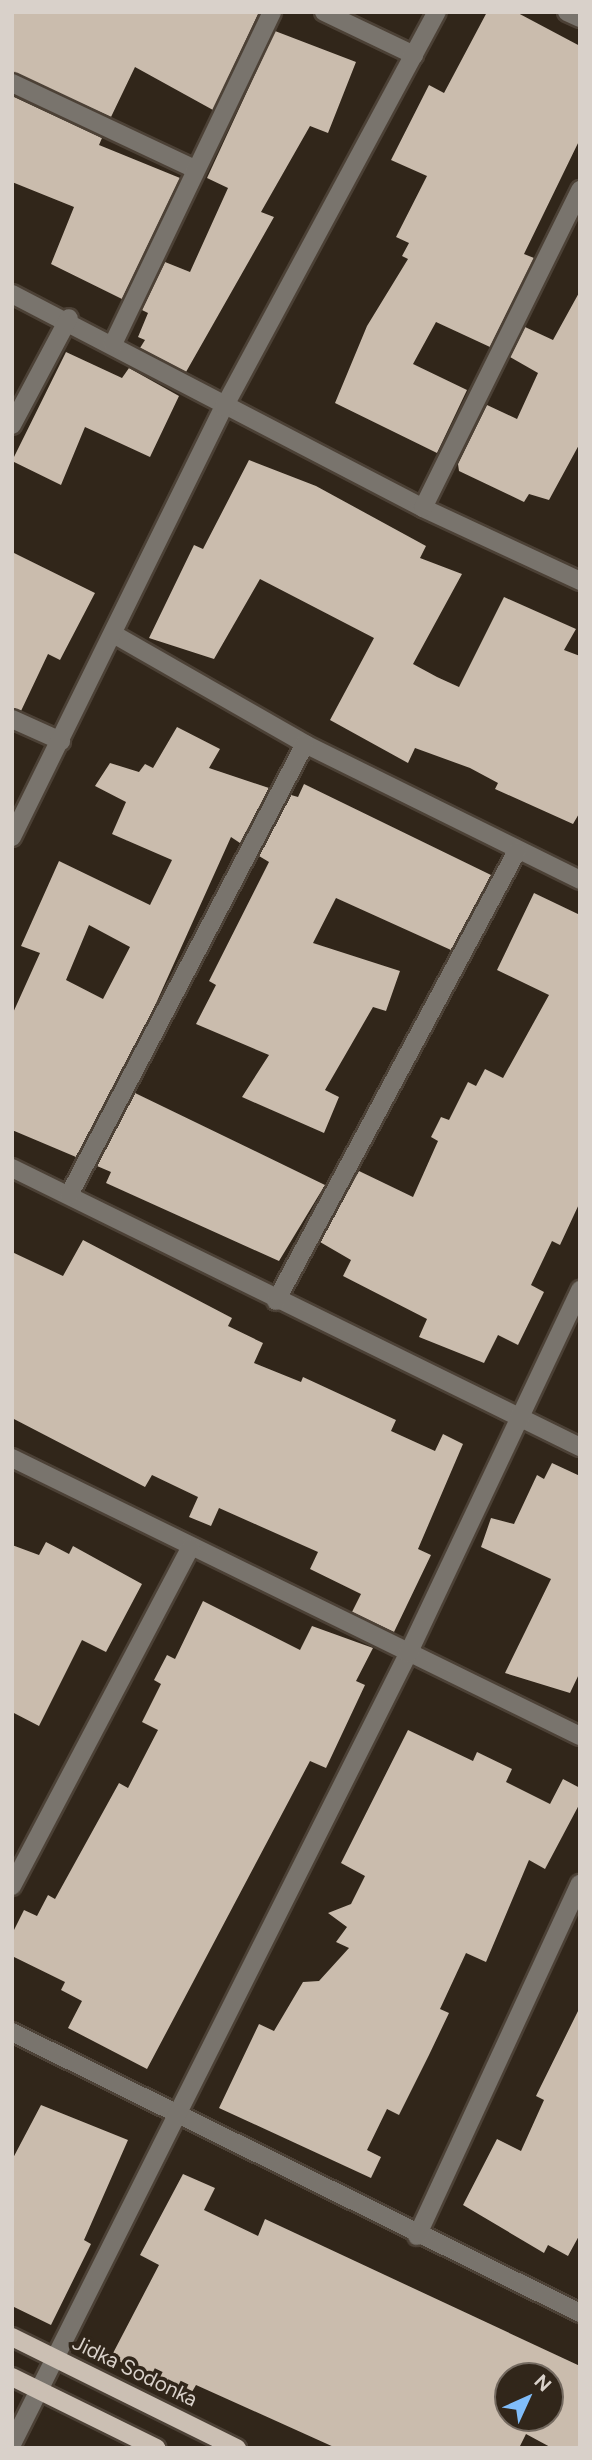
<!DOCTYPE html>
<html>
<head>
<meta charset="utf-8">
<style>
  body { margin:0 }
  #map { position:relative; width:592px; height:2460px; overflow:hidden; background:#31261a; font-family:Figtree,sans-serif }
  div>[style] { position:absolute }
  .building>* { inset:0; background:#cabcad }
  .roads { filter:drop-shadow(2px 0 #4c4136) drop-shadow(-2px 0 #4c4136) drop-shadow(0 2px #4c4136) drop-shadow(0 -2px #4c4136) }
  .minor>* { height:18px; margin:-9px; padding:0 9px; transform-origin:9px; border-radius:9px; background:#79746d }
  .major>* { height:18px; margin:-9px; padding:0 9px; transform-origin:9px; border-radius:9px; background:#cbbfb3 }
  span { translate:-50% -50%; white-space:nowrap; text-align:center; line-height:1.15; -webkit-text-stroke:7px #31261a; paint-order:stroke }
  .street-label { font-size:21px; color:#d9d1ca }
  .frame { position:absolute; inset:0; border:14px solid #d9d1ca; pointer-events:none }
  .north { position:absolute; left:494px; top:2362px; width:70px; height:70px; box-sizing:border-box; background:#31261a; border:2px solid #746a60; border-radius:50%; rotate:45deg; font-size:19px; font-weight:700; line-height:28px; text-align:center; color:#d9d1ca }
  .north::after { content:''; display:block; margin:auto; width:24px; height:32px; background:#80bdfa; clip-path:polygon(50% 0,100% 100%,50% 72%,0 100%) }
</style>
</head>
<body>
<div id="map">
  <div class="building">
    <i style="clip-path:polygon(12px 12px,259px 12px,213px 110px,135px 67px,111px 117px,12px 72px)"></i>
    <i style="clip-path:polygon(487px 12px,516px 12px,580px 46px,580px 139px,524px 254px,534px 258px,490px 347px,436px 322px,413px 364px,467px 390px,437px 453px,335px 403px,367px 326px,408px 259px,402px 256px,409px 243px,396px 237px,427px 176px,391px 160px,429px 85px,444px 93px)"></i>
    <i style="clip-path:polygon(275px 31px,356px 62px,328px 133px,310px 126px,261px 212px,274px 217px,186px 372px,140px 348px,145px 340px,138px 337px,148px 313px,142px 310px,165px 262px,190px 272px,228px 188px,207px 178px)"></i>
    <i style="clip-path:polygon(12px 96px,102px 138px,99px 145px,180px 178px,122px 299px,51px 264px,74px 207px,12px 182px)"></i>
    <i style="clip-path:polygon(580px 291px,580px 443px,549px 500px,529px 494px,524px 502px,459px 471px,458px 464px,487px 405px,517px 419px,538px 373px,510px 357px,525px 327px,553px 340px)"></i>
    <i style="clip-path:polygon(66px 352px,122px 378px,129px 368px,179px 396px,150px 457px,85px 427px,61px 485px,12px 461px)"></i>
    <i style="clip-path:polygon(249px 460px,316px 486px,426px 546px,420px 558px,462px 574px,413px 664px,437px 677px,459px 687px,504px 597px,576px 629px,564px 650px,580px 656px,580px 812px,573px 824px,495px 789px,498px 783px,470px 768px,415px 748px,408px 763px,330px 720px,374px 638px,260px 579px,214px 659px,149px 638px,194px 545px,203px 549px)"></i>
    <i style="clip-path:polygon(12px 552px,95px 593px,60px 660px,48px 654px,21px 711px,12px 708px)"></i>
    <i style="clip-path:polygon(evenodd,177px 727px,220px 749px,209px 768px,269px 788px,240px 843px,231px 837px,153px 1010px,76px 1157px,12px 1130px,12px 1015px,40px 953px,21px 946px,59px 861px,150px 905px,172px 860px,112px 834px,126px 802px,95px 786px,110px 763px,139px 772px,145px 764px,153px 768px,177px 727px,89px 925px,130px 947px,103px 999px,66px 980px,89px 925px)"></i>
    <i style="clip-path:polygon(304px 784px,491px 875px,451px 950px,336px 898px,313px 943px,400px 971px,386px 1011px,373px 1007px,325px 1090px,339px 1097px,324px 1133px,242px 1097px,269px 1055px,196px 1024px,216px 985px,209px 981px,269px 862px,259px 856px,291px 795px,298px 797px)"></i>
    <i style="clip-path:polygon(534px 893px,580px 915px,580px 1202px,560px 1245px,552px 1241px,531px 1285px,544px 1292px,518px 1345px,498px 1335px,484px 1363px,419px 1337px,427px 1319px,343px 1276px,351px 1260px,320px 1242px,359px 1171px,413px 1197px,438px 1141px,431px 1137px,441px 1117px,449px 1120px,468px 1082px,476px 1086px,485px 1069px,503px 1078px,549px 995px,497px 970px)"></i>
    <i style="clip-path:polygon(135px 1093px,325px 1185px,279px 1261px,106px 1183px,111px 1172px,97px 1166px)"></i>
    <i style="clip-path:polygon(83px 1240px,232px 1318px,228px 1326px,263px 1343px,254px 1363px,301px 1382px,303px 1377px,396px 1420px,391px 1431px,435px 1451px,443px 1434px,463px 1444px,418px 1549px,431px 1555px,394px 1632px,352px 1612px,361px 1594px,310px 1569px,318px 1552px,219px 1508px,211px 1526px,189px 1517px,198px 1497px,152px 1475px,145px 1487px,12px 1418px,12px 1252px,63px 1276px)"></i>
    <i style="clip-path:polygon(552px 1463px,580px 1476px,580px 1672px,570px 1693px,505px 1673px,551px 1579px,481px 1547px,491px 1518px,514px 1524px,537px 1475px,544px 1479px)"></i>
    <i style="clip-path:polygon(46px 1542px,69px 1554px,73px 1546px,142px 1584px,106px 1652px,82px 1640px,39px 1726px,12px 1712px,12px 1545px,39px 1555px)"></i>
    <i style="clip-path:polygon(203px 1601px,300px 1650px,312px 1626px,373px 1648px,356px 1681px,365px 1685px,326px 1768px,310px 1761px,147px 2069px,68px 2028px,82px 2001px,61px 1990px,65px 1982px,12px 1956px,12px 1934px,24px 1910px,37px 1916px,48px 1895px,55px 1899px,119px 1783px,128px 1788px,158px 1730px,142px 1722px,161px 1684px,154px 1680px,167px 1655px,175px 1659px)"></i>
    <i style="clip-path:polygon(408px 1730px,473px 1761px,477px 1752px,512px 1769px,506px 1782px,550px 1804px,563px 1779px,580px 1788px,580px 1803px,545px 1869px,529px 1860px,486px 1962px,466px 1953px,440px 2009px,449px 2013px,429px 2055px,399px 2115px,387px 2109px,367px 2150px,381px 2157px,371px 2178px,219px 2108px,259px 2024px,274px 2031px,303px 1982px,319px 1981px,349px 1948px,336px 1942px,347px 1927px,328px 1913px,351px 1904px,365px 1876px,341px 1863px)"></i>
    <i style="clip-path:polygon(580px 2007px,580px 2234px,568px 2256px,548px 2245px,544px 2253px,463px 2205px,497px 2139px,521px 2151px,544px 2100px,536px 2096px)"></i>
    <i style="clip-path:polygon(41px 2105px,128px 2140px,84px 2240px,91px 2244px,51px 2325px,12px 2306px,12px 2160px)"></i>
    <i style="clip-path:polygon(evenodd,183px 2174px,215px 2188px,204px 2210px,258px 2236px,265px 2219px,580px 2366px,580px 2448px,552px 2448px,526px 2434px,519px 2448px,336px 2448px,196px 2385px,189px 2397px,111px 2357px,159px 2265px,140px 2255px,183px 2174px,508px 2376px,550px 2376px,550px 2418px,508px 2418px,508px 2376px)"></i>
  </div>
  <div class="roads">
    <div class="minor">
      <i style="left:324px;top:12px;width:100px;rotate:25.5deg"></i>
      <i style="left:567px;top:12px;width:14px;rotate:25deg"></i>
      <i style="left:12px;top:83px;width:202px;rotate:25.2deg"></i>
      <i style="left:12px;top:294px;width:463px;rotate:27.5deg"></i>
      <i style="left:423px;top:508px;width:173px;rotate:24.9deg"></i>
      <i style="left:113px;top:344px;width:368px;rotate:-64.4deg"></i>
      <i style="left:12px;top:425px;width:121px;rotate:-62deg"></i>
      <i style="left:423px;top:508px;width:355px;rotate:-63.7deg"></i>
      <i style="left:115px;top:635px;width:219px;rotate:29.8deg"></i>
      <i style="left:305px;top:744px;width:307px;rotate:26.3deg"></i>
      <i style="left:12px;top:719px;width:54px;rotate:24.2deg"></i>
      <i style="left:12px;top:837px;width:479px;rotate:-63.8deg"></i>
      <i style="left:224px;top:407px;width:449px;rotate:-61.7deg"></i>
      <i style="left:12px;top:1168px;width:633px;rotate:26.16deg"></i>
      <i style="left:69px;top:1195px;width:509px;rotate:-62.38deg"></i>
      <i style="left:276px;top:1301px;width:510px;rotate:-61.83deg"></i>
      <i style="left:12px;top:1458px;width:632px;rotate:26.08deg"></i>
      <i style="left:12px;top:1886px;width:382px;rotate:-62.2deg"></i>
      <i style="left:12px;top:2032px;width:634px;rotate:26.32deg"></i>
      <i style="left:417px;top:2236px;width:388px;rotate:-65.2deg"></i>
      <i style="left:12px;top:2444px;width:884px;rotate:-63.38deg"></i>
      <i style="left:408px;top:1654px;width:403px;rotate:-64.7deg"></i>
    </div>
    <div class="major">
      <i style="left:12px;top:2337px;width:251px;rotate:26.3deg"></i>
      <i style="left:12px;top:2377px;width:161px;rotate:26.2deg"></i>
    </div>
  </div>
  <div class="street-label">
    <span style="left:135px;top:2371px;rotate:26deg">Jidka Sodonka</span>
  </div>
  <div class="frame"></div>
  <div class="north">N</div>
</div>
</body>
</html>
